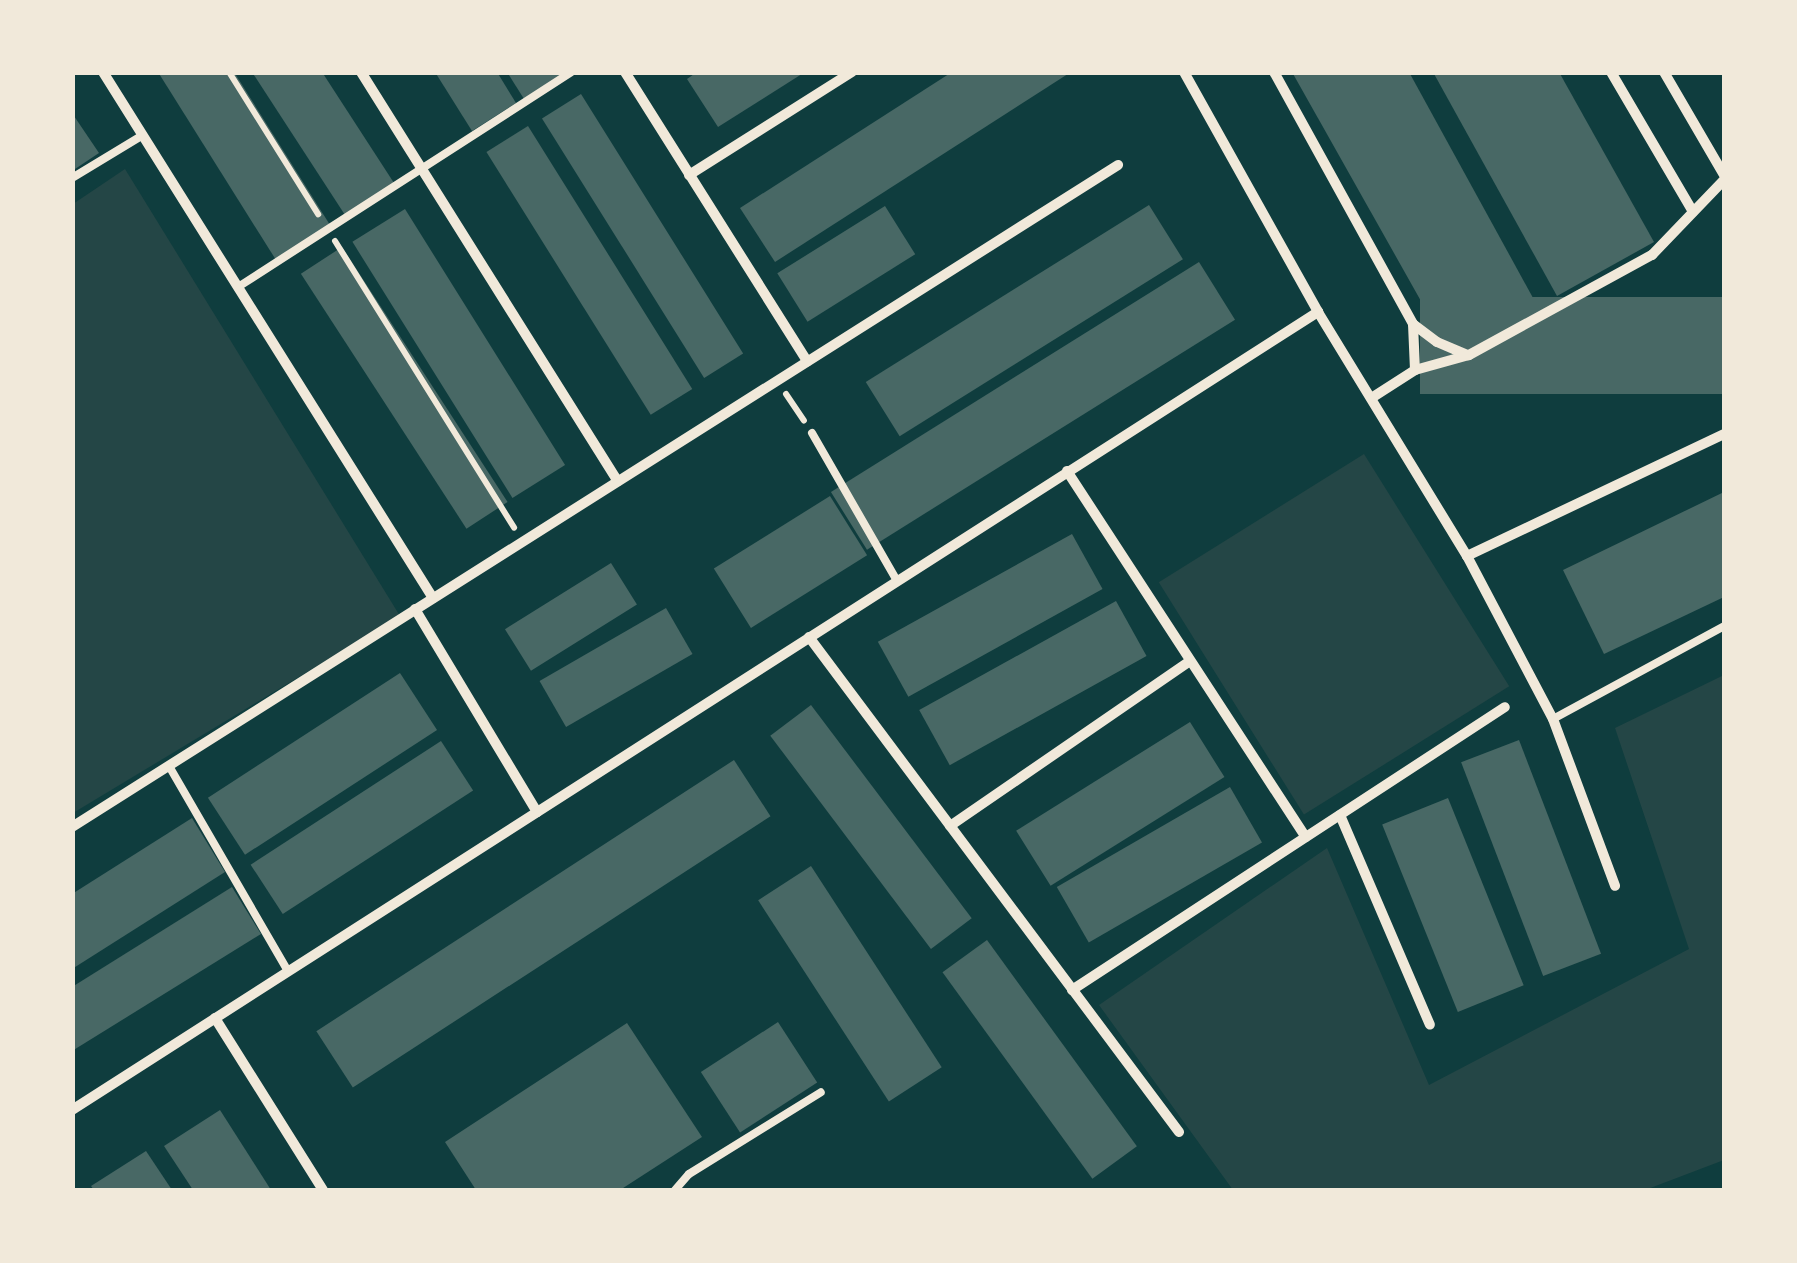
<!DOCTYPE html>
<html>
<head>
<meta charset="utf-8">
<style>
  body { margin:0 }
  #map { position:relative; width:1797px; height:1263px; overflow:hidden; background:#0f3d3e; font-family:Georgia,serif }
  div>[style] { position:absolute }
  .green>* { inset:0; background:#244646; transform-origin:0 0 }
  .building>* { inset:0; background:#486865; transform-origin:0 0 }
  .path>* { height:6px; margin:-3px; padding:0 3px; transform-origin:3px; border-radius:3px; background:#f1e9da }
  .service>* { height:8px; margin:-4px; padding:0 4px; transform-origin:4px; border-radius:4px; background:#f1e9da }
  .minor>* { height:10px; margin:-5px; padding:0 5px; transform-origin:5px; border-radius:5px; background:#f1e9da }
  span { translate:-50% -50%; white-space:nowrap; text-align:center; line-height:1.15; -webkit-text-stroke:8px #f1e9da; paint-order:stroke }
  .frame { position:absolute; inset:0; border:75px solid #f1e9da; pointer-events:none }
</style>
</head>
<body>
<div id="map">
  <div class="green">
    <i style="clip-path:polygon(125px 169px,400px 616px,73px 813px,73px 204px)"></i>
    <i style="left:1364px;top:454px;width:274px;height:242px;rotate:58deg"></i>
    <i style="clip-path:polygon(1724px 675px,1724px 1160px,1645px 1190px,1233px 1190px,1099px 1005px,1327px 848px,1429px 1085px,1689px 949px,1615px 728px)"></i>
  </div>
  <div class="building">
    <i style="clip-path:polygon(158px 72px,234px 72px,330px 225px,276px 260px)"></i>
    <i style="clip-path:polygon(252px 72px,322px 72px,394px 183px,345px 215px)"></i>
    <i style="clip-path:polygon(435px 72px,497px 72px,516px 103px,472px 131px)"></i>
    <i style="clip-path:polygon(507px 72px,565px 72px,524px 99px)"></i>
    <i style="clip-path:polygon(697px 72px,805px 72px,718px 127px,687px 79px)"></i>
    <i style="clip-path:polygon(952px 72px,1071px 72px,775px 262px,740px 208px)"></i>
    <i style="clip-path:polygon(1292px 72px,1409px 72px,1538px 307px,1469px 340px,1439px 333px)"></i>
    <i style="clip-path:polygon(1433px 72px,1559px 72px,1654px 242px,1557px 296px)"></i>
    <i style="left:581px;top:94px;width:306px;height:46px;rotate:58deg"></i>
    <i style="clip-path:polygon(72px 113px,99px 153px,72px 171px)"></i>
    <i style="left:528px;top:126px;width:310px;height:49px;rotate:58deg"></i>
    <i style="left:1149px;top:205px;width:64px;height:334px;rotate:58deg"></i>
    <i style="left:885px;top:206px;width:57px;height:127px;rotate:58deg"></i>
    <i style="left:405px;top:209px;width:302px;height:62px;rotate:58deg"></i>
    <i style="left:342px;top:247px;width:304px;height:49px;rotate:57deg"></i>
    <i style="left:1199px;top:262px;width:68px;height:434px;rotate:58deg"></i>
    <i style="left:1724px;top:297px;width:97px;height:304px;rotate:90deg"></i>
    <i style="clip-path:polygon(1724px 492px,1724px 597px,1604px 654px,1563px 570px)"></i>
    <i style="left:830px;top:496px;width:70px;height:137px;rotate:58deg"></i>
    <i style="left:1072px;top:534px;width:63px;height:222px;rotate:61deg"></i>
    <i style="left:611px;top:563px;width:49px;height:125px;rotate:58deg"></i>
    <i style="left:1116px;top:601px;width:63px;height:225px;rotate:61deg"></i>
    <i style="left:666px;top:608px;width:53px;height:146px;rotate:60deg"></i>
    <i style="left:400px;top:673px;width:68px;height:229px;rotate:57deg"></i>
    <i style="left:811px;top:705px;width:267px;height:51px;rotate:53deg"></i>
    <i style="left:1190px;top:722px;width:65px;height:205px;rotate:58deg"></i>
    <i style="left:1519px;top:740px;width:229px;height:62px;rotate:69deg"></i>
    <i style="left:441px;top:741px;width:59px;height:227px;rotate:57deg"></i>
    <i style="left:734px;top:760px;width:67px;height:498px;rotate:57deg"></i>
    <i style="left:1230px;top:787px;width:64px;height:200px;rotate:60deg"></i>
    <i style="left:1448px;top:798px;width:202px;height:71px;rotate:68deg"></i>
    <i style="clip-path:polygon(192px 818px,225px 872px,72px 969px,72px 894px)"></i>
    <i style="left:811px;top:866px;width:240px;height:63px;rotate:57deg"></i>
    <i style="clip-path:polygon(232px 887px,261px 934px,72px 1051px,72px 987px)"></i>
    <i style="left:987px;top:940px;width:255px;height:55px;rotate:54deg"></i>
    <i style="left:778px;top:1022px;width:72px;height:92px;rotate:57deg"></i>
    <i style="clip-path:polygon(627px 1023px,702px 1137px,620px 1190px,476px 1190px,445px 1142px)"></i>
    <i style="clip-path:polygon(220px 1110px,250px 1157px,271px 1190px,193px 1190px,164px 1146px)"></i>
    <i style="clip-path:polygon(146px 1151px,172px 1190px,94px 1190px,91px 1186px)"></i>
  </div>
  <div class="path">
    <i style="left:229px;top:72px;width:168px;rotate:57.9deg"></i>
    <i style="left:335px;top:241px;width:338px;rotate:58deg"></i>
    <i style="left:786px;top:394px;width:32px;rotate:56deg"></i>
  </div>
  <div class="service">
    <i style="left:72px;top:178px;width:83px;rotate:-31.2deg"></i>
    <i style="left:238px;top:287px;width:396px;rotate:-32.8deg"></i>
    <i style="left:812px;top:433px;width:171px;rotate:60.1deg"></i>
    <i style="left:1553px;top:719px;width:195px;rotate:-28.5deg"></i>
    <i style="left:169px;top:766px;width:237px;rotate:59.9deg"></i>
    <i style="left:675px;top:1190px;width:21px;rotate:-49deg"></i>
    <i style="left:689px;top:1174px;width:155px;rotate:-31.8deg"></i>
  </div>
  <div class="minor">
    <i style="left:103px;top:72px;width:621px;rotate:57.9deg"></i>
    <i style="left:361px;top:72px;width:483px;rotate:57.9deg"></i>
    <i style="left:625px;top:72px;width:342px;rotate:57.8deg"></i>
    <i style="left:1184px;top:72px;width:275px;rotate:60.8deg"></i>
    <i style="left:1318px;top:312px;width:286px;rotate:58.6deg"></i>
    <i style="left:1467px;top:556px;width:184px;rotate:62.2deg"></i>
    <i style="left:1553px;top:719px;width:178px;rotate:69.6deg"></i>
    <i style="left:1274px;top:72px;width:288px;rotate:61.1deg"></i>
    <i style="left:1413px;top:324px;width:30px;rotate:37deg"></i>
    <i style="left:1437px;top:342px;width:34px;rotate:23deg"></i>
    <i style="left:1611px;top:72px;width:162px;rotate:59.6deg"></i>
    <i style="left:1664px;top:72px;width:119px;rotate:59.8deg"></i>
    <i style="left:689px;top:175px;width:193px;rotate:-32.3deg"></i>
    <i style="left:1413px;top:324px;width:46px;rotate:87.5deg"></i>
    <i style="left:1373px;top:397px;width:50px;rotate:-32.7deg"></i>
    <i style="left:1415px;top:370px;width:56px;rotate:-15.5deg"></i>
    <i style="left:1469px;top:355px;width:209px;rotate:-28.7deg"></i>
    <i style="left:1652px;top:255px;width:104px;rotate:-46.2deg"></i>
    <i style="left:1067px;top:471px;width:437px;rotate:56.9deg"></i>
    <i style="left:1467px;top:556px;width:284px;rotate:-25.4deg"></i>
    <i style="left:415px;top:609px;width:237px;rotate:59deg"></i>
    <i style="left:809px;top:637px;width:618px;rotate:53.22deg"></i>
    <i style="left:1340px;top:815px;width:228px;rotate:66.8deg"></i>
    <i style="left:950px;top:826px;width:291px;rotate:-34.5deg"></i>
    <i style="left:72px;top:827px;width:1238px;rotate:-32.33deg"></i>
    <i style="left:1072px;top:990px;width:517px;rotate:-33.17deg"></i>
    <i style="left:215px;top:1018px;width:203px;rotate:57.9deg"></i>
    <i style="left:72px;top:1110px;width:1480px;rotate:-32.64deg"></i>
  </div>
  <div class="frame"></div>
</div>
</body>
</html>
